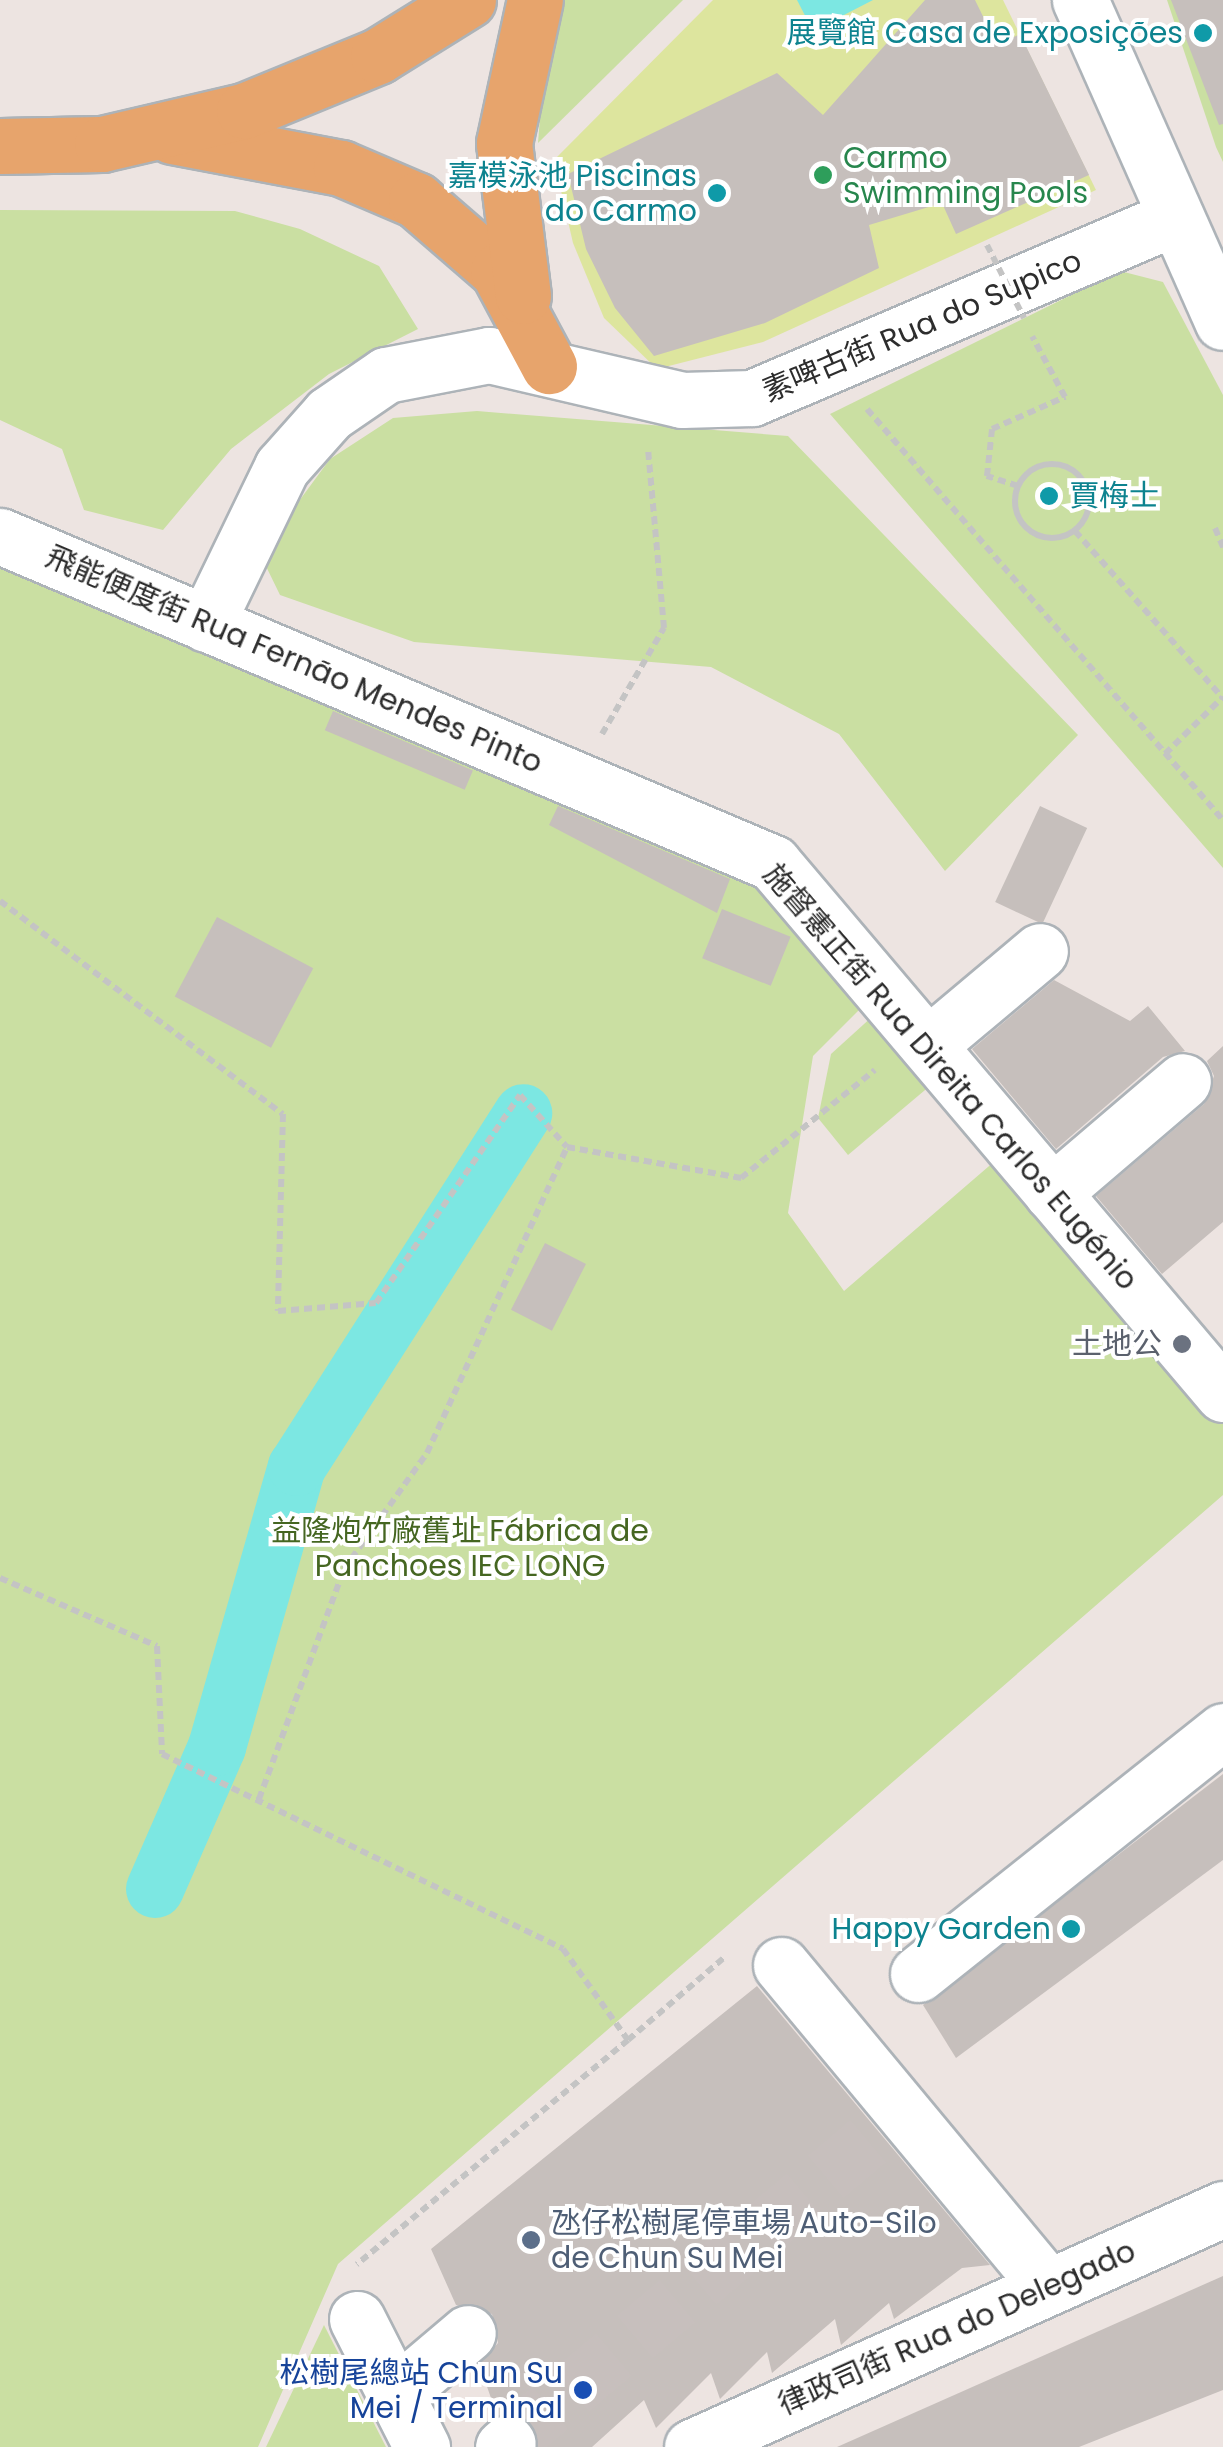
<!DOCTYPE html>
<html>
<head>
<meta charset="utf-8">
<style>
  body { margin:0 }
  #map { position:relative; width:1223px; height:2447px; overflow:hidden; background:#ede4e1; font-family:Poppins,"Noto Sans SC",sans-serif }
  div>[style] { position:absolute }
  .green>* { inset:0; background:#cadfa2 }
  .pitch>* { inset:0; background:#dde59e }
  .water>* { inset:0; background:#7ce7e2 }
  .canal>* { height:58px; margin:-29px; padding:0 29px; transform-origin:29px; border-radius:29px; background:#7ce7e2 }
  .building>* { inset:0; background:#c6bfbc; transform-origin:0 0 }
  .minor-tunnel>* { height:55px; margin-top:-27.5px; transform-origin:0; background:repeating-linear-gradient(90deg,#c7bfbd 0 55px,transparent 0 83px) }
  .path>* { height:6px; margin-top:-3px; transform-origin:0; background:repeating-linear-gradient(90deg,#c4c4c4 0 8px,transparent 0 13px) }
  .path>.ring { margin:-3px; padding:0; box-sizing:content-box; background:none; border:6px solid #c4c4c4; border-radius:50% }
  .roads { filter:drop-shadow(2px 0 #adb3b8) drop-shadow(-2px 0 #adb3b8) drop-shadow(0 2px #adb3b8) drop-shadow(0 -2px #adb3b8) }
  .minor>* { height:55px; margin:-27.5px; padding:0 27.5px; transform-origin:27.5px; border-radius:27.5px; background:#fff }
  .major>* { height:55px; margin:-27.5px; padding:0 27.5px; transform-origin:27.5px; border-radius:27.5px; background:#e7a46c }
  .path-bridge>* { height:6px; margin-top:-3px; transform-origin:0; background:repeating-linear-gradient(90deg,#c4c4c4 0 8px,transparent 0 13px) }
  .dots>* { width:28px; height:28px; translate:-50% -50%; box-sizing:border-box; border:5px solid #fff; border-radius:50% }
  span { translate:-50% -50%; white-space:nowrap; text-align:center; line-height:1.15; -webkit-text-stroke:8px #fff; paint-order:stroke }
  .culture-label { font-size:30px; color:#0d838f }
  .right { translate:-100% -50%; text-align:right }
  .left { translate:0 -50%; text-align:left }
  .leisure-label { font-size:30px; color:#27864d }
  .street-label { font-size:30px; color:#2d2d2d }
  .worship-label { font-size:30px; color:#5b616d }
  .park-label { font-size:30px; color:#456621 }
  .service-label { font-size:30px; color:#4e5e75 }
  .transit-label { font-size:30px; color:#164399 }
</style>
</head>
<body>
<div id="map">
  <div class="green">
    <i style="clip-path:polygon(559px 0,683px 0,538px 143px,544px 65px)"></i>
    <i style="clip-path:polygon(1167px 0,1223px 0,1223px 162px,1216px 147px)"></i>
    <i style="clip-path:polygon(0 210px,235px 211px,300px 229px,379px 266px,418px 329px,329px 374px,231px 449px,163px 530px,84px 510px,62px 449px,0 420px)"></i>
    <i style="clip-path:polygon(1120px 271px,1163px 282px,1223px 395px,1223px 868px,830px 414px)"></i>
    <i style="clip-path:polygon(477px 411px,788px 436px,1078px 735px,945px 871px,839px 734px,711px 667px,414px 642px,280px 595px,260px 554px,330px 459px,393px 418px)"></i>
    <i style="clip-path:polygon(0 545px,765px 884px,859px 1010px,813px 1056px,788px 1213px,844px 1291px,1010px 1148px,1223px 1421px,1223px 1495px,338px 2264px,258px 2447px,0 2447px)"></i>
    <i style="clip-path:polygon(885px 1005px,944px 1074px,848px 1155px,818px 1118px,831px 1054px)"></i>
    <i style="clip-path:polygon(324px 2325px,386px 2447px,266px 2447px)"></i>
  </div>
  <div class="pitch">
    <i style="clip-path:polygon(713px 0,1003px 0,1096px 190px,763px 342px,657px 369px,604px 318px,573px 243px,554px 160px)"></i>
  </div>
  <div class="water">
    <i style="clip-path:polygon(797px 0,873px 0,813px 31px)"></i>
  </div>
  <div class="canal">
    <i style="left:155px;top:1889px;width:155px;rotate:-66.4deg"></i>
    <i style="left:217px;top:1747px;width:291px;rotate:-74.1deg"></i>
    <i style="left:297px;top:1467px;width:420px;rotate:-57.4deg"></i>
  </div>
  <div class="building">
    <i style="clip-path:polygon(925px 0,975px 0,997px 45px,1020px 34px,1089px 175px,956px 234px,942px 203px,869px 225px,879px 268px,765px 323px,654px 356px,615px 308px,586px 249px,568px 174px,777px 73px,823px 115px)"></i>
    <i style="clip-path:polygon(1171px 0,1223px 0,1223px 124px,1219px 125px)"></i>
    <i style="left:333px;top:711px;width:152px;height:21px;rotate:23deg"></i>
    <i style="clip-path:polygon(558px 806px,730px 879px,717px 913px,549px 825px)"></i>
    <i style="left:1040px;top:806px;width:52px;height:106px;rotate:25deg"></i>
    <i style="left:722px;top:909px;width:74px;height:53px;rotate:22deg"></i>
    <i style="left:217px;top:917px;width:109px;height:90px;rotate:28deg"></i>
    <i style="clip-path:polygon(1054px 980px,1130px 1021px,1148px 1006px,1185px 1051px,1163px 1057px,1056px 1149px,972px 1049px)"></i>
    <i style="clip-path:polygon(1223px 1046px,1223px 1222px,1162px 1274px,1096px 1196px,1204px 1104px,1214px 1076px,1207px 1061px)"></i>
    <i style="left:545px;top:1243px;width:46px;height:75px;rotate:27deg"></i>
    <i style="clip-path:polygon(1223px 1774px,1223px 1860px,956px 2058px,923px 2005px)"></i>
    <i style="clip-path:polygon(757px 1986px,990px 2265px,962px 2268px,894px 2319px,889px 2303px,841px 2345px,835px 2319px,772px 2373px,767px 2352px,720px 2399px,711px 2373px,656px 2428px,644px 2400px,592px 2447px,538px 2447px,532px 2423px,497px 2415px,479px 2364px,498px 2343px,492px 2314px,456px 2305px,431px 2249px)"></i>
    <i style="clip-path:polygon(1223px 2276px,1223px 2390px,1079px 2447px,837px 2447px)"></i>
  </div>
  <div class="minor-tunnel">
    <i style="left:508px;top:2443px;width:496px;rotate:-40deg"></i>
  </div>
  <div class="path">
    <i style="left:867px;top:409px;width:544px;rotate:49.1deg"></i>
    <i class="ring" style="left:1015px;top:464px;width:68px;height:68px"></i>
    <i style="left:1018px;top:486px;width:33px;rotate:-162deg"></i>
    <i style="left:987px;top:476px;width:47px;rotate:-83.9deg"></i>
    <i style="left:992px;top:429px;width:80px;rotate:-23.7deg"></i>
    <i style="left:1065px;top:397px;width:69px;rotate:-118.4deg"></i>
    <i style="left:1215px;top:528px;width:21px;rotate:67deg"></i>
    <i style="left:1075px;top:531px;width:223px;rotate:48.5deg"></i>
    <i style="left:602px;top:734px;width:123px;rotate:-59.7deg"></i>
    <i style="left:664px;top:628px;width:180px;rotate:-95.1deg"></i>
    <i style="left:1165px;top:754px;width:81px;rotate:-44.5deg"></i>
    <i style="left:0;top:901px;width:354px;rotate:37deg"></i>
    <i style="left:283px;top:1114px;width:197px;rotate:91.5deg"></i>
    <i style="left:278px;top:1311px;width:98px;rotate:-4.7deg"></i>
    <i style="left:376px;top:1303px;width:253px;rotate:-55.3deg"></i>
    <i style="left:520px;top:1095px;width:70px;rotate:47.9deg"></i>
    <i style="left:0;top:1578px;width:171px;rotate:23.4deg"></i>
    <i style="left:157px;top:1646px;width:108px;rotate:87.3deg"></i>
    <i style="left:162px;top:1754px;width:446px;rotate:25.9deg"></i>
    <i style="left:563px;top:1949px;width:112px;rotate:54.5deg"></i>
    <i style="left:628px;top:2040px;width:352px;rotate:140.4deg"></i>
    <i style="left:259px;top:1799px;width:245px;rotate:-69.7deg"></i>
    <i style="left:344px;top:1569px;width:143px;rotate:-54.4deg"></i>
    <i style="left:427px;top:1453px;width:337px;rotate:-65.4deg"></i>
    <i style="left:567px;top:1147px;width:177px;rotate:10.1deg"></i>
    <i style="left:741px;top:1178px;width:172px;rotate:-38.9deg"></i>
    <i style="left:628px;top:2040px;width:129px;rotate:-40.6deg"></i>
  </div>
  <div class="roads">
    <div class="minor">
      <i style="left:1080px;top:0;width:352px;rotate:66.1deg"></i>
      <i style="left:0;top:536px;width:839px;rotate:22.93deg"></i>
      <i style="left:773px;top:863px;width:696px;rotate:49.72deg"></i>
      <i style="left:206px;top:624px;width:174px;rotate:-64.2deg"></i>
      <i style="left:282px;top:467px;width:71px;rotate:-48.4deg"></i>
      <i style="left:329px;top:414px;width:69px;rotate:-34.4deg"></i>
      <i style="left:386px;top:375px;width:105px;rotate:-11deg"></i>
      <i style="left:489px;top:355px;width:198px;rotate:13.1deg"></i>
      <i style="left:682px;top:400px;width:70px;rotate:-1.6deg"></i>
      <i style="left:752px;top:398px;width:458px;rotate:-23.1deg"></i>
      <i style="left:928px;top:1045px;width:146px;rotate:-40deg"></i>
      <i style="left:1052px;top:1193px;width:172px;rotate:-40.5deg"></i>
      <i style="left:781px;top:1965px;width:418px;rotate:50.3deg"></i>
      <i style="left:918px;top:1974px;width:390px;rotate:-38.5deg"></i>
      <i style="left:357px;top:2319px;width:144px;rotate:63.1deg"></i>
      <i style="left:396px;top:2394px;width:94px;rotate:-40.3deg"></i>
      <i style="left:503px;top:2447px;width:6px;rotate:-39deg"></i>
      <i style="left:692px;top:2447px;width:582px;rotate:-24.14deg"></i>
    </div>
    <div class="major">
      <i style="left:172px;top:136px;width:172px;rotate:10.7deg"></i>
      <i style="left:341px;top:168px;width:82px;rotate:23.1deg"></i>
      <i style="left:416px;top:200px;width:108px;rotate:40.9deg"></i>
      <i style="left:498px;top:271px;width:108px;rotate:61.8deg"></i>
      <i style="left:0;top:146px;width:102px;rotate:-1.1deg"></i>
      <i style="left:102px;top:144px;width:146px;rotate:-13.1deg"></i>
      <i style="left:244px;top:111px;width:145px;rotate:-22.3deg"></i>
      <i style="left:378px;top:56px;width:106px;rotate:-31.9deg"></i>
      <i style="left:523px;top:296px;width:154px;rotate:-97.1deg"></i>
      <i style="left:504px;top:143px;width:146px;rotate:-77.8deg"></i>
    </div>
  </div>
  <div class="path-bridge">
    <i style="left:987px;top:245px;width:82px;rotate:63.1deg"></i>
  </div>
  <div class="dots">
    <i style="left:1203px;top:33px;background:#0f9aa8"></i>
    <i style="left:823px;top:175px;background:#2e9e5b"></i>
    <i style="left:717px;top:193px;background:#0f9aa8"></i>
    <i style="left:1049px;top:496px;background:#0f9aa8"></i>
    <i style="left:1182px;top:1344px;background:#6b7280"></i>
    <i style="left:1071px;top:1929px;background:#0f9aa8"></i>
    <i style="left:531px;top:2240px;background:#5c6f8a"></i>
    <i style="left:583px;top:2390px;background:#1a4fb4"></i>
  </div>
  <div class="culture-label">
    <span class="right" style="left:1183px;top:33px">展覽館 Casa de Exposições</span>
    <span class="right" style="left:697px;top:193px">嘉模泳池 Piscinas<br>do Carmo</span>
    <span class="left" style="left:1069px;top:496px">賈梅士</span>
    <span class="right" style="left:1051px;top:1929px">Happy Garden</span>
  </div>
  <div class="leisure-label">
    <span class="left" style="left:843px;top:175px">Carmo<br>Swimming Pools</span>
  </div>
  <div class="street-label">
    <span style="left:922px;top:326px;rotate:-23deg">素啤古街 Rua do Supico</span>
    <span style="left:294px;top:660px;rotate:23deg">飛能便度街 Rua Fernão Mendes Pinto</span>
    <span style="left:950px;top:1077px;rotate:49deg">施督憲正街 Rua Direita Carlos Eugénio</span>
    <span style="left:957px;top:2328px;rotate:-24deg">律政司街 Rua do Delegado</span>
  </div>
  <div class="worship-label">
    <span class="right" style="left:1162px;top:1344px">土地公</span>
  </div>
  <div class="park-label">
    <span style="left:460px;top:1548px">益隆炮竹廠舊址 Fábrica de<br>Panchoes IEC LONG</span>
  </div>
  <div class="service-label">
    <span class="left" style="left:551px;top:2240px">氹仔松樹尾停車場 Auto-Silo<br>de Chun Su Mei</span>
  </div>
  <div class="transit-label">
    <span class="right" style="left:563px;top:2390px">松樹尾總站 Chun Su<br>Mei / Terminal</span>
  </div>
</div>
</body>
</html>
